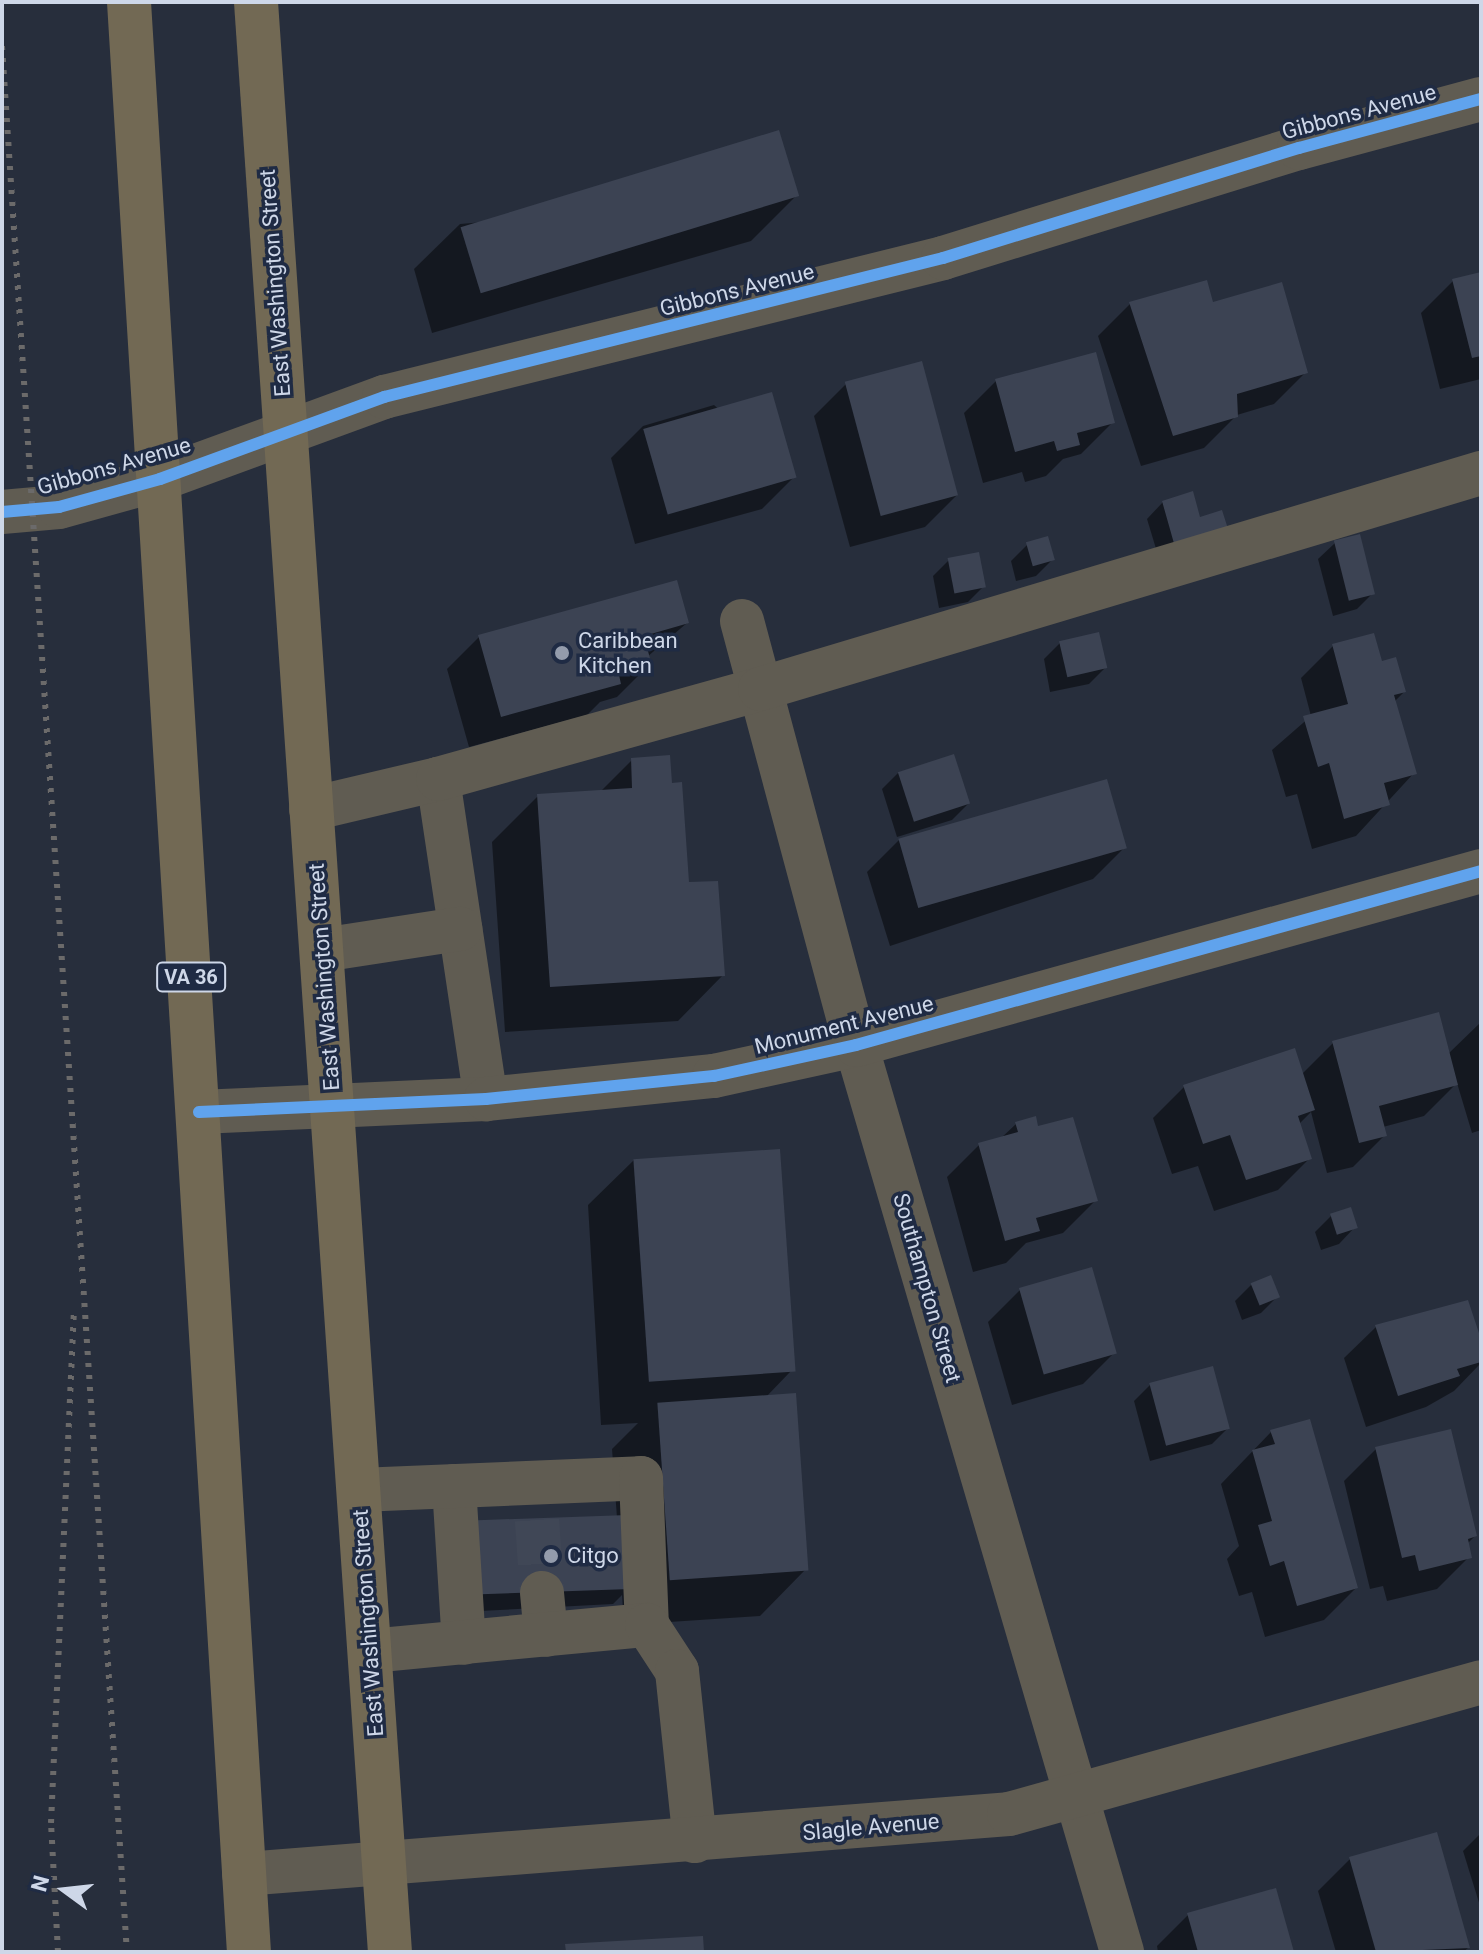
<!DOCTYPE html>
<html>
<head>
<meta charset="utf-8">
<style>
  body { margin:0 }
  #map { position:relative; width:1483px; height:1954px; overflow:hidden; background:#272e3c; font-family:Roboto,sans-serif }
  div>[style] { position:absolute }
  .shadow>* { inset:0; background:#0007 }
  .building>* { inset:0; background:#3c4353; transform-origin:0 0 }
  .minor-tunnel>* { height:44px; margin-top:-22px; transform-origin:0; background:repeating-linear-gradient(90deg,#404756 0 44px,transparent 0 66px) }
  .minor>* { height:44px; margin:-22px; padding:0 22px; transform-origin:22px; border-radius:22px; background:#605c52 }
  .highway>* { height:44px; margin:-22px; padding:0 22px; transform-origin:22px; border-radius:22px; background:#726954 }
  .rail>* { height:6px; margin-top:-3px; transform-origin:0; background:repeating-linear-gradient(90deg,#6b6a6a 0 4px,transparent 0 12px) }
  .cycleway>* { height:12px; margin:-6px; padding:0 6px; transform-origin:6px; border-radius:6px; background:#60a3ed }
  .dots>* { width:22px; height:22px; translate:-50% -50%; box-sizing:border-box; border:4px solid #1f2b44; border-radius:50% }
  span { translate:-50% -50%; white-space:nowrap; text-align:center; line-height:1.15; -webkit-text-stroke:7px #1f2b44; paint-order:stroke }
  .shield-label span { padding:2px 6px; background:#1f2b44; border:2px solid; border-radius:6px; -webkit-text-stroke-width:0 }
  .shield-label { font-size:20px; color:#ced7e8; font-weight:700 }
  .street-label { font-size:22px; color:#ced7e8 }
  .poi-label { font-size:22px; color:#ced7e8 }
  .left { translate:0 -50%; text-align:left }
  .frame { position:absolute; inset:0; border:4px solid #ced7e8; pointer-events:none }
  .north { position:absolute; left:24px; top:1850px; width:80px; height:80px; -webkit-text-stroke:6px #1f2b44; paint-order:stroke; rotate:285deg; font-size:22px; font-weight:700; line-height:32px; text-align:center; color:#ced7e8 }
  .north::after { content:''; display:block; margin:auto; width:28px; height:36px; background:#ced7e8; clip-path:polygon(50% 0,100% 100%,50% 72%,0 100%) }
</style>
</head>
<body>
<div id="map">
  <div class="shadow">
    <i style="clip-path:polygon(797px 195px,751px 241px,432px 333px,414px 269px,460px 224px)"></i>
    <i style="clip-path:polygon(1481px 274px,1481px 379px,1440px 389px,1421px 313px,1453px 281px)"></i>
    <i style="clip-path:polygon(1130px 304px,1212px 304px,1306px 372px,1274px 404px,1237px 415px,1204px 448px,1141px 466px,1098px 336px)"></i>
    <i style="clip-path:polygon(996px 381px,1113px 422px,1081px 454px,1063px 459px,1046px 476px,1025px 482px,1022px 472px,983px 483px,964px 413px)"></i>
    <i style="clip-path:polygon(846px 384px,957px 495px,925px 527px,850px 547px,814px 416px)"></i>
    <i style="clip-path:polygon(714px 405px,794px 477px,762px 509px,635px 544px,611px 458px,643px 426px)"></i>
    <i style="clip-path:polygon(1163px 502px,1199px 520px,1160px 562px,1147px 519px)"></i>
    <i style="clip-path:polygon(1335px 543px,1373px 593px,1357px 609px,1333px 616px,1318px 559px)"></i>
    <i style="clip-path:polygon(1027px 545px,1052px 560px,1036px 576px,1016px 581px,1011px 561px)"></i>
    <i style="clip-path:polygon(949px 560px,984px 586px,968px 602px,939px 608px,933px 576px)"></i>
    <i style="clip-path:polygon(687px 623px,647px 657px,649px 665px,617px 697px,600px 702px,587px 715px,469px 747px,447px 669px,479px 637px)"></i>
    <i style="clip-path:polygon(1060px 643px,1105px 668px,1089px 684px,1050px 692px,1044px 659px)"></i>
    <i style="clip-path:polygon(1333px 646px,1380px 664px,1404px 692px,1394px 702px,1414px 773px,1356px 836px,1312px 849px,1297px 794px,1286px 797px,1272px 750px,1311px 716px,1301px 678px)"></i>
    <i style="clip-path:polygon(632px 760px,670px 785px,687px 885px,723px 975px,678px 1021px,505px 1032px,492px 842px,538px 796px,600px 792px)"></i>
    <i style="clip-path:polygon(898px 773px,968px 804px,952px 820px,897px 837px,882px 789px)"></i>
    <i style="clip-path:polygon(899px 840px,1125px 847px,1093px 879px,890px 946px,867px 872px)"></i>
    <i style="clip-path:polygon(1481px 1022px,1481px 1130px,1472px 1133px,1457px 1083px,1424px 1116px,1383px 1127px,1385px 1135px,1353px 1167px,1327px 1173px,1311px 1112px,1299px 1124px,1310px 1158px,1278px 1190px,1214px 1211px,1198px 1166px,1172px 1174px,1153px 1118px,1185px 1086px,1302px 1074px,1333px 1043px,1448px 1054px)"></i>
    <i style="clip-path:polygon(1016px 1124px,1037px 1129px,1095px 1201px,1063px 1233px,1026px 1243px,1006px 1263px,973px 1272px,947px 1177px,979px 1145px,1000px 1139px)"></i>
    <i style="clip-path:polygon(634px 1160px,791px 1371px,766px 1397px,805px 1570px,760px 1616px,624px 1625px,622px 1595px,613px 1604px,460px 1612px,456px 1541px,617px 1518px,612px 1449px,638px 1423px,601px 1425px,588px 1205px)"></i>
    <i style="clip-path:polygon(1331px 1216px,1355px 1227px,1339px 1244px,1321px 1250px,1315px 1232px)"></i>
    <i style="clip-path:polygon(1251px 1285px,1277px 1297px,1261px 1313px,1242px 1320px,1235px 1301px)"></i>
    <i style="clip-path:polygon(1020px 1290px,1115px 1352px,1083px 1384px,1012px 1405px,988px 1322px)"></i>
    <i style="clip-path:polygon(1376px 1327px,1481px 1346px,1481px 1363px,1454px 1391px,1426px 1407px,1366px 1427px,1344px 1358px)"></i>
    <i style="clip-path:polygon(1150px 1385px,1228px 1428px,1212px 1444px,1150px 1461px,1134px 1401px)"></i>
    <i style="clip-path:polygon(1271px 1432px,1356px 1588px,1324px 1620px,1265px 1637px,1252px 1592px,1239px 1596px,1227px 1559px,1239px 1546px,1221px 1484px)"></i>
    <i style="clip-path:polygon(1376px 1449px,1475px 1536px,1467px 1544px,1469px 1557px,1437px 1589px,1387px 1601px,1383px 1586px,1370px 1589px,1344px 1481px)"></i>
    <i style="clip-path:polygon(1481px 1833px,1481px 1909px,1463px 1851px)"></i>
    <i style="clip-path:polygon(1350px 1859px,1468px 1948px,1463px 1952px,1336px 1952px,1318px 1891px)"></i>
    <i style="clip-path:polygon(1189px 1914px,1292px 1952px,1158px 1952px,1157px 1946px)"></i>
  </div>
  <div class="building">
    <i style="left:779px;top:130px;width:69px;height:333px;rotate:73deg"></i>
    <i style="clip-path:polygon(1481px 272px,1481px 356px,1472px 358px,1452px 279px)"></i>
    <i style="clip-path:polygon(1207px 280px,1213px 302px,1282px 282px,1308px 373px,1237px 394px,1238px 417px,1173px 436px,1129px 302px)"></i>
    <i style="clip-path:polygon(1096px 352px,1115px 423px,1077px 433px,1080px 445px,1057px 451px,1054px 441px,1015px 452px,995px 379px)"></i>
    <i style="left:922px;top:361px;width:139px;height:80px;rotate:75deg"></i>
    <i style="left:772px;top:392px;width:89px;height:134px;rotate:74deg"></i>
    <i style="clip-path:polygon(1193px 491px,1200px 517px,1222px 510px,1229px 532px,1175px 547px,1162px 501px)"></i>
    <i style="left:1360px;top:534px;width:62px;height:27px;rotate:76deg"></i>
    <i style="left:1048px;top:536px;width:25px;height:23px;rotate:74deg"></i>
    <i style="left:979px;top:552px;width:36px;height:32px;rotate:79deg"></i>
    <i style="clip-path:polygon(677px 580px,689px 623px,644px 636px,652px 666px,619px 675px,621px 684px,501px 717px,478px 635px)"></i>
    <i style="left:1099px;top:632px;width:37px;height:41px;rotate:77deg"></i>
    <i style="clip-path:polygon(1374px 633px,1382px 661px,1396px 657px,1406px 692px,1394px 695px,1417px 774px,1384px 783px,1390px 805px,1344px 819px,1329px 763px,1318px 767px,1303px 716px,1348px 704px,1332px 644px)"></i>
    <i style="left:954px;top:754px;width:52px;height:59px;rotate:72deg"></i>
    <i style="clip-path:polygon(670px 755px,672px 783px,682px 782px,689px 882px,718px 881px,725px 976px,550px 987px,537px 794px,632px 788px,631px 758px)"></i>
    <i style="left:1107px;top:779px;width:72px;height:217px;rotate:74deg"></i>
    <i style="clip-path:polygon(1439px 1012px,1458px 1085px,1379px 1106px,1387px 1136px,1359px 1143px,1332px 1041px)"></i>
    <i style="clip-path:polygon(1295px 1048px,1315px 1110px,1298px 1116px,1312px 1159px,1246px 1180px,1230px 1135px,1203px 1144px,1183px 1085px)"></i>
    <i style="clip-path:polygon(1036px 1116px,1038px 1126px,1073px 1117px,1098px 1201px,1036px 1218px,1040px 1231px,1005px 1241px,978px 1143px,1018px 1132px,1015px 1122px)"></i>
    <i style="left:780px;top:1149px;width:223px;height:147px;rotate:86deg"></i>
    <i style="left:1351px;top:1207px;width:22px;height:22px;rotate:72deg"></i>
    <i style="left:1092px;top:1267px;width:90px;height:76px;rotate:74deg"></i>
    <i style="left:1271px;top:1275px;width:24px;height:22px;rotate:68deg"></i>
    <i style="clip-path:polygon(1468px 1300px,1481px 1339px,1481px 1362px,1457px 1369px,1460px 1376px,1398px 1396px,1375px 1325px)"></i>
    <i style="left:1213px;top:1366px;width:65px;height:66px;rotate:75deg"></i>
    <i style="left:796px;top:1393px;width:178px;height:139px;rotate:86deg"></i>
    <i style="clip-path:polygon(1310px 1419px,1358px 1588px,1297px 1606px,1284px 1561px,1270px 1566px,1258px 1525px,1272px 1521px,1252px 1450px,1275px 1444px,1270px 1430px)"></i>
    <i style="clip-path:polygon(1451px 1429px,1477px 1536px,1468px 1539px,1472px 1558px,1419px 1571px,1415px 1555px,1402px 1558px,1375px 1447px)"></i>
    <i style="left:628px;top:1515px;width:74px;height:157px;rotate:88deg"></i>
    <i style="clip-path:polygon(1437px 1832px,1470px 1948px,1376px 1952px,1349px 1857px)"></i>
    <i style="clip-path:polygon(1276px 1888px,1294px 1952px,1198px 1952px,1187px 1913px)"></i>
    <i style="clip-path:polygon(703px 1936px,704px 1952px,566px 1952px,565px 1944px)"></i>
  </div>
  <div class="minor-tunnel">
    <i style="left:537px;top:1520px;width:73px;rotate:86.1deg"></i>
  </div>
  <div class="minor">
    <i style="left:2px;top:512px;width:57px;rotate:-5deg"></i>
    <i style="left:59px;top:507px;width:105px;rotate:-15.5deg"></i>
    <i style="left:160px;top:479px;width:239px;rotate:-20.1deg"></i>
    <i style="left:384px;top:397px;width:576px;rotate:-13.96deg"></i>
    <i style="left:943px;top:258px;width:373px;rotate:-17.2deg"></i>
    <i style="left:1299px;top:148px;width:188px;rotate:-15.1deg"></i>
    <i style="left:742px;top:621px;width:439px;rotate:75deg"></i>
    <i style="left:856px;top:1045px;width:945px;rotate:73.65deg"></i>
    <i style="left:438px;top:779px;width:324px;rotate:81.5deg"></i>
    <i style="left:311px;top:809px;width:130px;rotate:-13.3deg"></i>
    <i style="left:438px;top:779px;width:334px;rotate:-15.6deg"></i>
    <i style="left:760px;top:689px;width:753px;rotate:-16.68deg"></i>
    <i style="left:322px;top:950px;width:140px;rotate:-8.7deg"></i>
    <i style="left:199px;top:1112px;width:287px;rotate:-2.6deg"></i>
    <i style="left:486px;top:1099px;width:229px;rotate:-5.8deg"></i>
    <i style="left:714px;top:1076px;width:145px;rotate:-12.3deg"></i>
    <i style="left:856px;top:1045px;width:649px;rotate:-15.56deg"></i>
    <i style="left:454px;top:1486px;width:157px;rotate:86.4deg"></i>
    <i style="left:359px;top:1490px;width:282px;rotate:-2.4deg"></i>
    <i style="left:641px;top:1478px;width:147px;rotate:87.7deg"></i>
    <i style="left:542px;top:1593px;width:42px;rotate:84.6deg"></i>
    <i style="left:370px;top:1651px;width:278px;rotate:-5.4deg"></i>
    <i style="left:647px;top:1625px;width:55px;rotate:56.9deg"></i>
    <i style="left:677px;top:1671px;width:171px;rotate:84deg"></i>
    <i style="left:244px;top:1874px;width:767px;rotate:-4.48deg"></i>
    <i style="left:1009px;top:1814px;width:490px;rotate:-15.6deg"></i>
  </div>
  <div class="highway">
    <i style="left:129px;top:2px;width:1954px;rotate:86.48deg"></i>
    <i style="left:256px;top:2px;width:1955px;rotate:86.07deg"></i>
  </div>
  <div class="rail">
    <i style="left:2px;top:46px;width:1910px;rotate:86.25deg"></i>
    <i style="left:58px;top:1952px;width:129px;rotate:-93.1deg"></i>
    <i style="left:51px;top:1823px;width:515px;rotate:-87.44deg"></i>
  </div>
  <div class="cycleway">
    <i style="left:2px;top:512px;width:57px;rotate:-5deg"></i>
    <i style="left:59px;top:507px;width:105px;rotate:-15.5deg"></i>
    <i style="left:160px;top:479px;width:239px;rotate:-20.1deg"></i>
    <i style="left:384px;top:397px;width:576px;rotate:-13.96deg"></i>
    <i style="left:943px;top:258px;width:373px;rotate:-17.2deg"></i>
    <i style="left:1299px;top:148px;width:188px;rotate:-15.1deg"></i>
    <i style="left:199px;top:1112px;width:287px;rotate:-2.6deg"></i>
    <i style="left:486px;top:1099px;width:229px;rotate:-5.8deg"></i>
    <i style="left:714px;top:1076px;width:145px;rotate:-12.3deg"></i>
    <i style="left:856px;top:1045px;width:649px;rotate:-15.56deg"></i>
  </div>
  <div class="dots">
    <i style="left:562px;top:653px;background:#949cac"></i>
    <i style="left:551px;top:1556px;background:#949cac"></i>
  </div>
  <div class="shield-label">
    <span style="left:191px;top:977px">VA 36</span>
  </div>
  <div class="street-label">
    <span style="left:1359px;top:112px;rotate:-15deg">Gibbons Avenue</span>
    <span style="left:275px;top:283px;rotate:-94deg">East Washington Street</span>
    <span style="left:737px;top:290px;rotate:-14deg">Gibbons Avenue</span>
    <span style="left:114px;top:466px;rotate:-16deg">Gibbons Avenue</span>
    <span style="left:324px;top:977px;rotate:-94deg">East Washington Street</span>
    <span style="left:844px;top:1025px;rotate:-14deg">Monument Avenue</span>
    <span style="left:927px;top:1288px;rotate:74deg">Southampton Street</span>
    <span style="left:368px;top:1623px;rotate:-94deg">East Washington Street</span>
    <span style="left:871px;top:1827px;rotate:-5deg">Slagle Avenue</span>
  </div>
  <div class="poi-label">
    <span class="left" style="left:578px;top:653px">Caribbean<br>Kitchen</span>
    <span class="left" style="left:567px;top:1556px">Citgo</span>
  </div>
  <div class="frame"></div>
  <div class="north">N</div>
</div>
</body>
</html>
